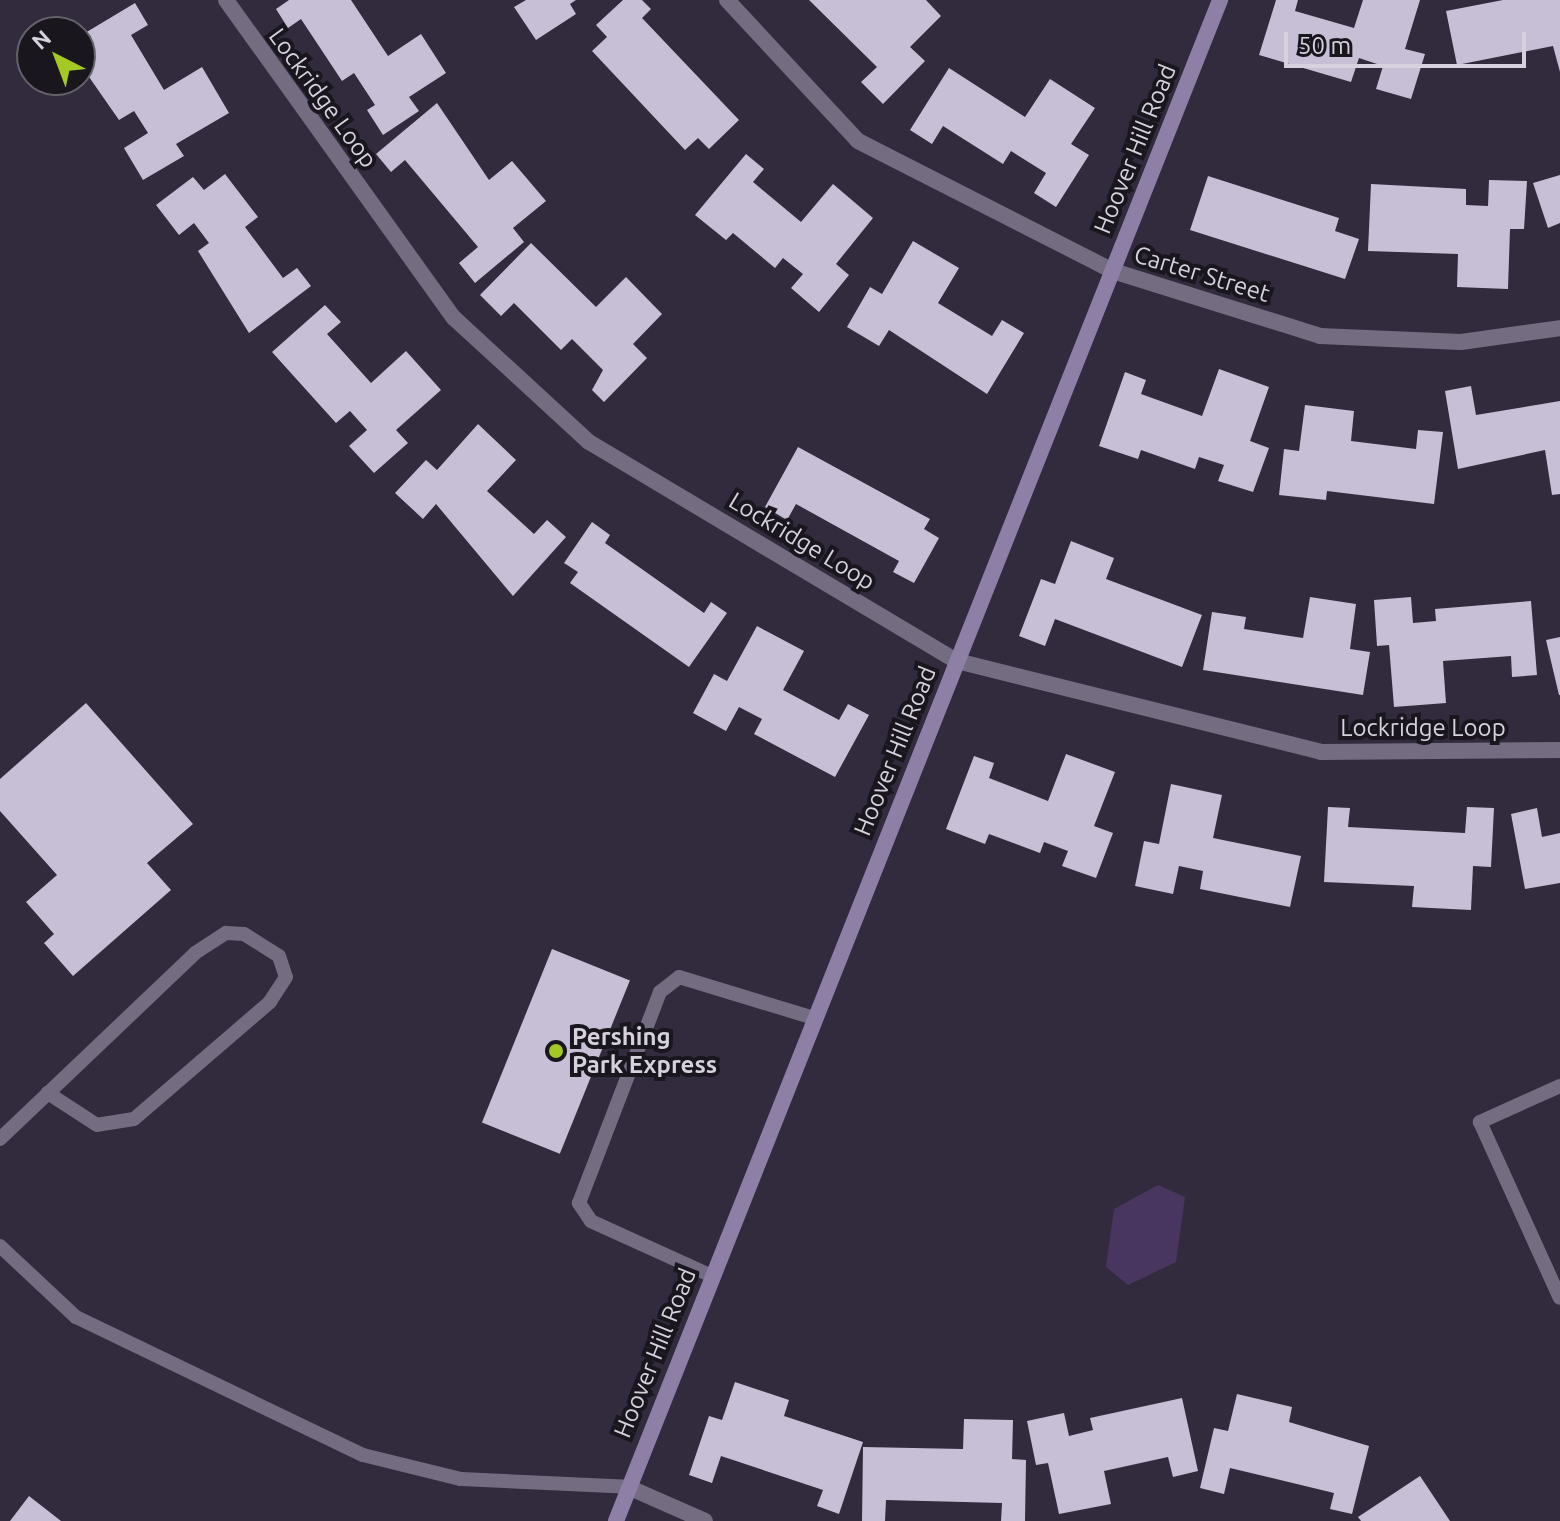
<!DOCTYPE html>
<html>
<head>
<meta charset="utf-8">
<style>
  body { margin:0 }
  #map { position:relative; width:1560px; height:1521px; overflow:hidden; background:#322b3d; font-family:Ubuntu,sans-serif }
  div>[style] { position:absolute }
  .green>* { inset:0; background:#483661 }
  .building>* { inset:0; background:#c7bfd6; transform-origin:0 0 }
  .lane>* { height:14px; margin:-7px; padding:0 7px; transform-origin:7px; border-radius:7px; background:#746c81 }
  .street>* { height:16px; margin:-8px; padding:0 8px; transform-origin:8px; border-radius:8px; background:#746c81 }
  .secondary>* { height:16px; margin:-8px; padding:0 8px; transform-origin:8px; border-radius:8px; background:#8e7fa6 }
  .dots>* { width:22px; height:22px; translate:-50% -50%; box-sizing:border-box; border:4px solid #19161e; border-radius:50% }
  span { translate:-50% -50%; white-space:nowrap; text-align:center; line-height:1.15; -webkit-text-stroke:8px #19161e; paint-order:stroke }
  .street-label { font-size:24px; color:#d6d1dd }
  .poi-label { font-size:24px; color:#d6d1dd; font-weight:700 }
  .left { translate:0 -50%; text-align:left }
  .north { position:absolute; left:16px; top:16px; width:80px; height:80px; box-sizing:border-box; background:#19161e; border:2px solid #65616a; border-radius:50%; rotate:318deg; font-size:22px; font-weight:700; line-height:32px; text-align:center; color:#d6d1dd }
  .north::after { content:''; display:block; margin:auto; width:28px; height:36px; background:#a4c824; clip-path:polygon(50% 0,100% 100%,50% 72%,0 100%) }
  .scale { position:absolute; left:1284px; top:32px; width:242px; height:36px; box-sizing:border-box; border:4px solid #d6d1dd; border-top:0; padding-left:10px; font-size:24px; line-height:28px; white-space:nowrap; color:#d6d1dd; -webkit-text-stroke:6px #19161e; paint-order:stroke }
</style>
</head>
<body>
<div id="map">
  <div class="green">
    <i style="clip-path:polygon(1158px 1185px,1185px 1197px,1176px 1262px,1128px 1285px,1106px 1267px,1114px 1209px)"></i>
  </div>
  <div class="building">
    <i style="clip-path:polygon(289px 0,351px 0,388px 56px,421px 34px,446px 73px,409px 97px,419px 111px,383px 135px,367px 110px,375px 105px,354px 73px,342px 81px,301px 19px,288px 28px,276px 9px)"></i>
    <i style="clip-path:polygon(526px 0,576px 0,570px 4px,576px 14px,536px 40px,514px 7px)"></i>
    <i style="clip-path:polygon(623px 0,642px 0,651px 9px,642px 18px,739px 120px,709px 149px,698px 138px,685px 150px,592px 51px,607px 37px,596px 25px)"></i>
    <i style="clip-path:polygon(809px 0,926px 0,941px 16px,910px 47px,925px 61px,883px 104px,861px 82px,877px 67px)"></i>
    <i style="clip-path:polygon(1276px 0,1298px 0,1295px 11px,1354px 28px,1363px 0,1420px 0,1405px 49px,1425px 54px,1411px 99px,1376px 89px,1383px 66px,1359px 58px,1351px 82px,1259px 55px)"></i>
    <i style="clip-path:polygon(1503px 0,1560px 0,1560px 72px,1553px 46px,1457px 65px,1446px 11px)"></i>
    <i style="clip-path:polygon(135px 3px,148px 25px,131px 35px,164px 90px,202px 67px,229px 113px,176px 144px,184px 156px,143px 180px,124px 148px,148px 133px,134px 111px,119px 120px,80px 64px,80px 36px)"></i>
    <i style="clip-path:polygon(949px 68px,1025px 117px,1050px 79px,1095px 108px,1071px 144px,1089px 155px,1056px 207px,1034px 193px,1046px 173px,1011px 151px,1003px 164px,943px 126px,932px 144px,910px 130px)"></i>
    <i style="clip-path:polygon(437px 103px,489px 180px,512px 161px,546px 201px,513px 228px,524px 242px,475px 283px,459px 263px,478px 247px,405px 160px,391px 172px,376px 154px)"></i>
    <i style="clip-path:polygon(746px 154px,764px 169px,753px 182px,801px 222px,833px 184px,873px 218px,836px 264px,849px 275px,819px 312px,791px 288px,803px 274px,783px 258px,775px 268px,733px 233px,726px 240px,695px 215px)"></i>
    <i style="clip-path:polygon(225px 174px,258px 217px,245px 227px,283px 278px,297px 268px,311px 286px,249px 333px,198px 251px,209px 243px,194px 223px,179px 235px,156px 205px,193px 177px,204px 190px)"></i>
    <i style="clip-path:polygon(1560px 175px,1560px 223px,1548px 228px,1533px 183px)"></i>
    <i style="clip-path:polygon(1208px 176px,1339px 218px,1335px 231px,1359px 239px,1345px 279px,1190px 230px)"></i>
    <i style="clip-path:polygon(1489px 180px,1527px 181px,1524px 229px,1510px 229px,1508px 289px,1457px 287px,1458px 254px,1368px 251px,1371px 184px,1466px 189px,1466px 205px,1488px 206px)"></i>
    <i style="clip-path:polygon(913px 241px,959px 268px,938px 303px,992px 336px,1002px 320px,1024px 333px,987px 394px,889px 330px,879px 346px,847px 327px,870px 287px,882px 294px)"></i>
    <i style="clip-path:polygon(531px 243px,596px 307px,626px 277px,662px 314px,633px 344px,647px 358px,604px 402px,592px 390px,603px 370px,572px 339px,561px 350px,514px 303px,501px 316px,480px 295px)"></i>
    <i style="clip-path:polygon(325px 305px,341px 322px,327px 334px,371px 383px,406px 351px,441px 390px,396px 430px,408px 443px,374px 473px,349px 446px,367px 430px,350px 411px,336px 423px,272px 352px)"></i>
    <i style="clip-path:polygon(1219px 369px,1269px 387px,1250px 441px,1269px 448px,1253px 492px,1218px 481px,1224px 465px,1199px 457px,1195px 469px,1141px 450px,1138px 459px,1099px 446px,1125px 372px,1146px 380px,1141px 394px,1202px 416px)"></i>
    <i style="clip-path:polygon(1471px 386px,1476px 415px,1560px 401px,1560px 494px,1552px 495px,1545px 450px,1458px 469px,1445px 391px)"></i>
    <i style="clip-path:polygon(1305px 405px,1354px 411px,1351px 441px,1416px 449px,1418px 430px,1443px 432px,1434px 504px,1327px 491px,1326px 500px,1279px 495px,1284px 449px,1299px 451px)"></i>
    <i style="clip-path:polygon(478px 424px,516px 460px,487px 491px,534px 534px,547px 520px,566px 537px,513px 596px,436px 504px,423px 519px,395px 493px,426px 460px,437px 470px)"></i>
    <i style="clip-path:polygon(798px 447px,930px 519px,924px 529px,939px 538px,914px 583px,893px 572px,899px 561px,796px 504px,787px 520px,765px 507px)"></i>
    <i style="clip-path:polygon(592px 522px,610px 535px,605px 543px,704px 613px,711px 602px,727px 613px,689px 667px,570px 583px,578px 572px,564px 563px)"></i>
    <i style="clip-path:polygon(1071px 541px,1114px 558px,1106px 579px,1202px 615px,1182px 667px,1055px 619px,1045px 646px,1019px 636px,1041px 579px,1055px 584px)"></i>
    <i style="clip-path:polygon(1310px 597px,1356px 604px,1350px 649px,1370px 652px,1363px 695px,1203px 670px,1212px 612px,1246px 617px,1244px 629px,1303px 638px)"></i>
    <i style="clip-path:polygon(1411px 597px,1413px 623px,1436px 621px,1435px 609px,1531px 601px,1537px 675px,1512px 677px,1511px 656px,1443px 661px,1446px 703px,1394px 707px,1389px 645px,1377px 646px,1374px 600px)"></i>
    <i style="clip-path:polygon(757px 626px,804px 651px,783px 690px,839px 720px,848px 704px,869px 715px,835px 777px,754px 734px,762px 719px,739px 707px,726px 731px,693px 713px,714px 674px,727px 681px)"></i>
    <i style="clip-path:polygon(1560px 637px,1560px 695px,1559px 695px,1546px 640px)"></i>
    <i style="clip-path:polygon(86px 703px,193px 824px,147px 863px,171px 890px,73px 976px,44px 943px,54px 934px,26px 902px,57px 875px,0 811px,0 779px)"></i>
    <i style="clip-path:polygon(1066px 754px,1115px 772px,1094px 826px,1113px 833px,1096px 878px,1062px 866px,1068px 851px,1044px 842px,1040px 853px,989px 834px,985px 844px,946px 829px,974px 756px,994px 763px,989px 778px,1048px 801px)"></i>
    <i style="clip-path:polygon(1171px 784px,1222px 795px,1213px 838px,1301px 856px,1290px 907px,1200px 889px,1203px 871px,1179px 866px,1173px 894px,1135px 886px,1144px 841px,1159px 844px)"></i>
    <i style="clip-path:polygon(1328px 807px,1350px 808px,1348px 827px,1465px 833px,1467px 807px,1494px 808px,1491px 867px,1473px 866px,1471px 910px,1412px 907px,1414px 886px,1324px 882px)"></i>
    <i style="clip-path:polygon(1537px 808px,1542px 837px,1560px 833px,1560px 883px,1525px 889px,1511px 814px)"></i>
    <i style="left:552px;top:949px;width:84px;height:187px;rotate:22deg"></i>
    <i style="clip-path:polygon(735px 1382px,789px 1400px,784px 1416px,863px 1442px,839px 1514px,817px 1506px,823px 1490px,721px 1456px,712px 1483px,689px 1475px,709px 1416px,722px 1420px)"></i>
    <i style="clip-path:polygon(1237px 1394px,1292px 1407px,1289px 1422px,1369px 1446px,1352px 1514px,1330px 1509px,1334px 1493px,1230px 1468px,1224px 1494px,1200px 1488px,1214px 1428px,1228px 1431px)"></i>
    <i style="clip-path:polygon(1182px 1398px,1198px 1471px,1173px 1477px,1168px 1457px,1104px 1471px,1111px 1504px,1059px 1514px,1048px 1463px,1036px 1465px,1027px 1421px,1064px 1413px,1069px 1436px,1093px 1430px,1090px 1418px)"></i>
    <i style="clip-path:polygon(964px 1419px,1013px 1420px,1012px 1459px,1026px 1460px,1025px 1521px,1001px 1521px,1002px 1503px,886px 1500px,885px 1521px,862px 1521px,863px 1447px,963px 1449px)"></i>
    <i style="clip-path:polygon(1420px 1476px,1450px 1521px,1361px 1521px,1358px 1517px)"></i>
    <i style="clip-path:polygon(29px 1496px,61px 1521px,10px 1521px)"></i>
  </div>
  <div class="lane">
    <i style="left:1560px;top:1086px;width:88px;rotate:155.8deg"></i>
    <i style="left:1480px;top:1122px;width:193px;rotate:65.6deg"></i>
    <i style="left:0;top:1139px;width:269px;rotate:-43.6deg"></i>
    <i style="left:195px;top:953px;width:37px;rotate:-33deg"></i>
    <i style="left:226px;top:933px;width:18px;rotate:3deg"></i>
    <i style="left:244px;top:934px;width:41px;rotate:32.2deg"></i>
    <i style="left:279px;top:956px;width:22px;rotate:72deg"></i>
    <i style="left:286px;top:977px;width:30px;rotate:123deg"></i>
    <i style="left:270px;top:1002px;width:179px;rotate:139.3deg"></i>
    <i style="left:134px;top:1119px;width:37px;rotate:171deg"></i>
    <i style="left:97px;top:1125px;width:59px;rotate:-146.9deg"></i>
    <i style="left:0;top:1246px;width:104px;rotate:43.1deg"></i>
    <i style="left:76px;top:1317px;width:318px;rotate:25.7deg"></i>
    <i style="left:363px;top:1455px;width:101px;rotate:13.8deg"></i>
    <i style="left:461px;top:1479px;width:167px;rotate:2.7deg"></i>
    <i style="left:712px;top:1276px;width:133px;rotate:-155.6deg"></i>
    <i style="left:591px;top:1221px;width:22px;rotate:-124deg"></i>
    <i style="left:579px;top:1203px;width:226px;rotate:-69deg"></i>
    <i style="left:660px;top:992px;width:24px;rotate:-38deg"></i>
    <i style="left:679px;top:977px;width:141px;rotate:16.9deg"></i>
  </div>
  <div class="street">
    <i style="left:226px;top:0;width:391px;rotate:54.4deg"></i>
    <i style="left:454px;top:318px;width:183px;rotate:42.6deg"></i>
    <i style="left:589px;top:442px;width:428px;rotate:30.8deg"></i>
    <i style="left:957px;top:661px;width:375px;rotate:14deg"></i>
    <i style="left:1321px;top:752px;width:239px;rotate:-0.5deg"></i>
    <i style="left:727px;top:0;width:192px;rotate:47.1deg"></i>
    <i style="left:858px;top:141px;width:286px;rotate:27deg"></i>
    <i style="left:1113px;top:271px;width:217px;rotate:17.4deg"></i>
    <i style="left:1320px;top:336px;width:141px;rotate:2.4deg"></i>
    <i style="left:1461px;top:342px;width:100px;rotate:-8deg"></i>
    <i style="left:628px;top:1487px;width:84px;rotate:23.8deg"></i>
  </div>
  <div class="secondary">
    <i style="left:616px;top:1521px;width:1637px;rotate:-68.34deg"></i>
  </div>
  <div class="dots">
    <i style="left:556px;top:1051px;background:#a4c824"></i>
  </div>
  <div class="street-label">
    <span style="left:323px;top:98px;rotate:54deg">Lockridge Loop</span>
    <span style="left:1135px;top:149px;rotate:-68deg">Hoover Hill Road</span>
    <span style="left:1202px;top:274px;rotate:17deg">Carter Street</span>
    <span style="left:802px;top:541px;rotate:31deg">Lockridge Loop</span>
    <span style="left:1423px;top:728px">Lockridge Loop</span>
    <span style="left:895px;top:751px;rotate:-68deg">Hoover Hill Road</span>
    <span style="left:655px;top:1353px;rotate:-68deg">Hoover Hill Road</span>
  </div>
  <div class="poi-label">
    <span class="left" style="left:572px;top:1051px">Pershing<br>Park Express</span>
  </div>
  <div class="north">N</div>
  <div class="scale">50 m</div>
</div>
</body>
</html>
